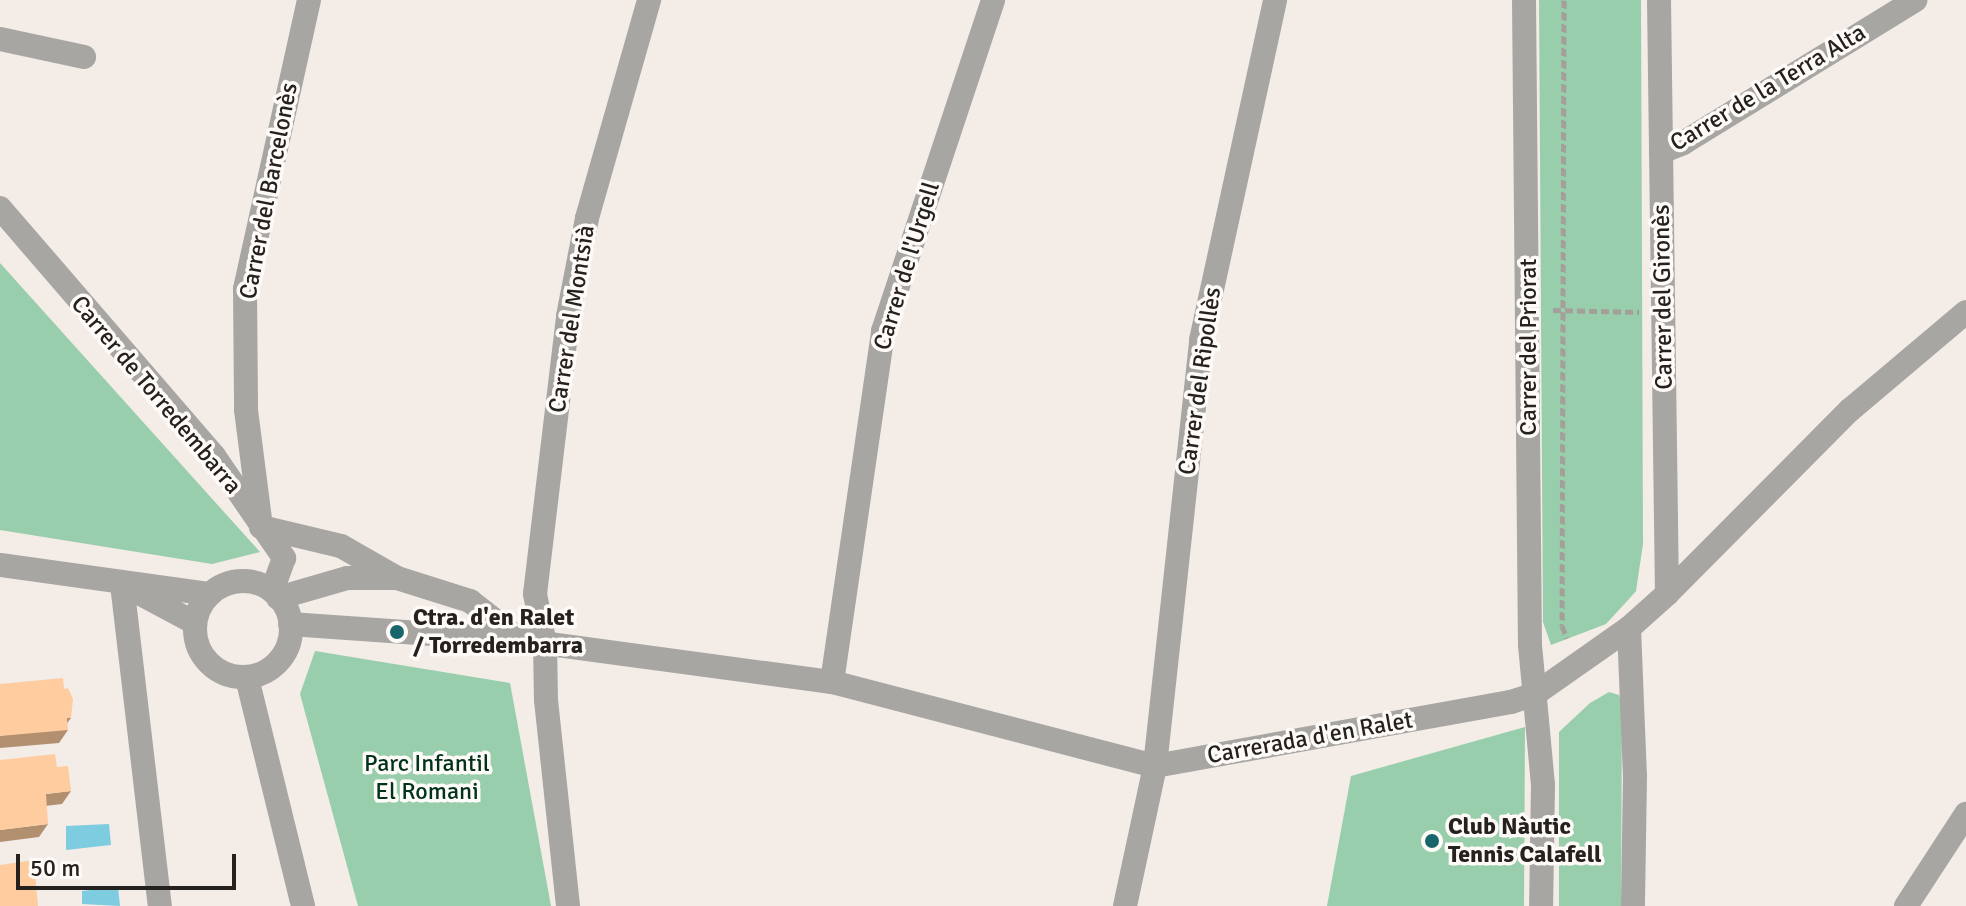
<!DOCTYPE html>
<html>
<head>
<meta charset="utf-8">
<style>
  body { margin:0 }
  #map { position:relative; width:1966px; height:906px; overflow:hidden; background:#f3ece7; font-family:Signika,sans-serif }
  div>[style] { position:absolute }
  .green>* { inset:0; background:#98ceab }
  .water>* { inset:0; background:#7ecce0 }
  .path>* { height:5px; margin-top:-2.5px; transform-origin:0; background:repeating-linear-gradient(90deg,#a49f9b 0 8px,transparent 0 12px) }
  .street>* { height:24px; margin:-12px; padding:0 12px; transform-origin:12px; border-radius:12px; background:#a7a6a2 }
  .street>.ring { margin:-12px; padding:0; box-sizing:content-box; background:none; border:24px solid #a7a6a2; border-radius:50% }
  .shaded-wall>* { inset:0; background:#b28f6f }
  .building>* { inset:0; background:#fecc9f }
  .dots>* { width:22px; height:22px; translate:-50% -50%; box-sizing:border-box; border:4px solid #fefaf7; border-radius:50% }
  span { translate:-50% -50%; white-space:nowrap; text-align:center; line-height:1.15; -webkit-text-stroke:7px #fefaf7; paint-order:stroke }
  .street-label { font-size:24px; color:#24211f }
  .poi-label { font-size:24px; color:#24211f; font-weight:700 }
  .left { translate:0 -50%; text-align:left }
  .park-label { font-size:24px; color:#01321a }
  .scale { position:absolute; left:16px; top:854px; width:220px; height:36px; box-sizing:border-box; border:4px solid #24211f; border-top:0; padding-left:10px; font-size:24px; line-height:28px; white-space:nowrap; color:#24211f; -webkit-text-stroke:6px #fefaf7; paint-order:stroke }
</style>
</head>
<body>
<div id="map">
  <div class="green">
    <i style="clip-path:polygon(1539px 0,1641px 0,1643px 544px,1636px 591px,1629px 599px,1606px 624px,1551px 645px,1543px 622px)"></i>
    <i style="clip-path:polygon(0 263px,260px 552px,212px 564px,0 530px)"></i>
    <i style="clip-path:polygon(315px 651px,510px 683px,551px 906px,358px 906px,300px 694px)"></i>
    <i style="clip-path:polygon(1609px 692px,1619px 695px,1622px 705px,1621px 906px,1559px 906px,1559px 732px,1590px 703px)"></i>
    <i style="clip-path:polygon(1525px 727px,1524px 906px,1327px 906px,1351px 776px)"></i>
  </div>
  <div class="water">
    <i style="clip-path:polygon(109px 824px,111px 845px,66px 850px,66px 826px)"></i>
    <i style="clip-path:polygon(118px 887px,120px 906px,82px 904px,82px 891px)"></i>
  </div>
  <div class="path">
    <i style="left:1564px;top:0;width:626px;rotate:90.18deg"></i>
    <i style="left:1562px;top:626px;width:13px;rotate:67deg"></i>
    <i style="left:1553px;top:310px;width:86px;rotate:1.3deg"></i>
  </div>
  <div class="street">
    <i style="left:309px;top:0;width:296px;rotate:102.5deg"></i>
    <i style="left:245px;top:289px;width:121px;rotate:89.5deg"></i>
    <i style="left:246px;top:410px;width:118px;rotate:82.7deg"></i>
    <i style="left:261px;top:527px;width:82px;rotate:13.4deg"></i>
    <i style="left:341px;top:546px;width:64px;rotate:29.7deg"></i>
    <i style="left:397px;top:578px;width:77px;rotate:17.5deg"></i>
    <i style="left:470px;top:601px;width:63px;rotate:38deg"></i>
    <i style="left:1524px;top:0;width:645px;rotate:89.47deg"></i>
    <i style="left:1530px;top:645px;width:141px;rotate:84.7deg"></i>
    <i style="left:1543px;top:785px;width:121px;rotate:90.9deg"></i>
    <i style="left:1659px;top:0;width:594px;rotate:89.23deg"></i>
    <i style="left:0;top:39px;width:86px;rotate:12.1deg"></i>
    <i style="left:1661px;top:152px;width:24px;rotate:-22deg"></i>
    <i style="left:1683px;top:143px;width:273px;rotate:-31.6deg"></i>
    <i style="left:0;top:208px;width:328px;rotate:49.2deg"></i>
    <i style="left:214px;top:456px;width:124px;rotate:55.5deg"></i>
    <i style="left:284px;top:558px;width:35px;rotate:110deg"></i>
    <i style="left:0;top:565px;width:212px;rotate:7.9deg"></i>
    <i class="ring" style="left:195px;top:581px;width:72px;height:72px"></i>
    <i style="left:122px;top:584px;width:324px;rotate:83.3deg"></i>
    <i style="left:135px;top:591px;width:68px;rotate:28.1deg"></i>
    <i style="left:278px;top:598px;width:72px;rotate:-16.2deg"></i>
    <i style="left:347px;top:578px;width:47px"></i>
    <i style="left:290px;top:624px;width:231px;rotate:4deg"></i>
    <i style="left:520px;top:640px;width:315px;rotate:7.7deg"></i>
    <i style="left:832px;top:682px;width:334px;rotate:14.6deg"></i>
    <i style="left:1155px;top:766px;width:362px;rotate:-10.2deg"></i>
    <i style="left:1511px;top:702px;width:25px;rotate:-18deg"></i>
    <i style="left:1535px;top:694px;width:115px;rotate:-35.1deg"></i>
    <i style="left:1629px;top:628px;width:51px;rotate:-41.8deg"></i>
    <i style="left:1667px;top:594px;width:260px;rotate:-45.2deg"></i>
    <i style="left:1850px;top:410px;width:152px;rotate:-40.2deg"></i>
    <i style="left:1629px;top:628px;width:147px;rotate:87.7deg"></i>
    <i style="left:1635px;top:775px;width:131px;rotate:90.9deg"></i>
    <i style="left:247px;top:678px;width:235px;rotate:76.2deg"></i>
    <i style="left:832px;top:682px;width:355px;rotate:-81.7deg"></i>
    <i style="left:883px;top:331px;width:349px;rotate:-71.6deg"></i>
    <i style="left:568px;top:906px;width:207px;rotate:-96.1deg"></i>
    <i style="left:546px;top:700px;width:56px;rotate:-91deg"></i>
    <i style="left:545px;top:644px;width:51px;rotate:-101.3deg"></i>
    <i style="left:535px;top:594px;width:280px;rotate:-83.2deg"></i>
    <i style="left:568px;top:316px;width:100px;rotate:-79deg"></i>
    <i style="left:587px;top:218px;width:227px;rotate:-74.1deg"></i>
    <i style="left:1125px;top:906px;width:143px;rotate:-77.9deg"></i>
    <i style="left:1155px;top:766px;width:428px;rotate:-83.8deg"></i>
    <i style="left:1201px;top:340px;width:348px;rotate:-77.7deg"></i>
    <i style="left:1906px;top:906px;width:110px;rotate:-56.9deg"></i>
  </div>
  <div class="shaded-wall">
    <i style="clip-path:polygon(67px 718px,71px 718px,62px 730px,68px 730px,59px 743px,0 748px,0 736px)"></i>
    <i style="clip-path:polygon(71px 791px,62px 804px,36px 807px,46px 794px)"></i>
    <i style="clip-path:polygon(48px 824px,39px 837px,0 842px,0 830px)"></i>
  </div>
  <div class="building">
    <i style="clip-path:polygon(63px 678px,64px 689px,68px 688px,73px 699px,71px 718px,67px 718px,68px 730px,0 736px,0 684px)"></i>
    <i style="clip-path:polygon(55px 754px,57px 767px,68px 766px,71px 791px,46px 794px,48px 824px,0 830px,0 760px)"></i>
    <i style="clip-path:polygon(34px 860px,38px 906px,0 906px,0 865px)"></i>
  </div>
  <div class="dots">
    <i style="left:397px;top:632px;background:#18666b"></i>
    <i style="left:1432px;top:841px;background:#18666b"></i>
  </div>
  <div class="street-label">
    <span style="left:1768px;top:88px;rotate:-31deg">Carrer de la Terra Alta</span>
    <span style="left:269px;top:191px;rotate:-79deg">Carrer del Barcelonès</span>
    <span style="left:907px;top:266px;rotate:-73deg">Carrer de l'Urgell</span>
    <span style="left:1663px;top:297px;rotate:-91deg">Carrer del Gironès</span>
    <span style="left:572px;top:319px;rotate:-81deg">Carrer del Montsià</span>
    <span style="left:1529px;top:347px;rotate:-90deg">Carrer del Priorat</span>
    <span style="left:1200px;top:381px;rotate:-82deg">Carrer del Ripollès</span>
    <span style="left:156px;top:395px;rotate:50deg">Carrer de Torredembarra</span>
    <span style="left:1310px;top:738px;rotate:-10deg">Carrerada d'en Ralet</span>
  </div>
  <div class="poi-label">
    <span class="left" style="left:413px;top:632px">Ctra. d'en Ralet<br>/ Torredembarra</span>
    <span class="left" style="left:1448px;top:841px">Club Nàutic<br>Tennis Calafell</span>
  </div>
  <div class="park-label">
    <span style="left:427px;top:778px">Parc Infantil<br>El Romani</span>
  </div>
  <div class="scale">50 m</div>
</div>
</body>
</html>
